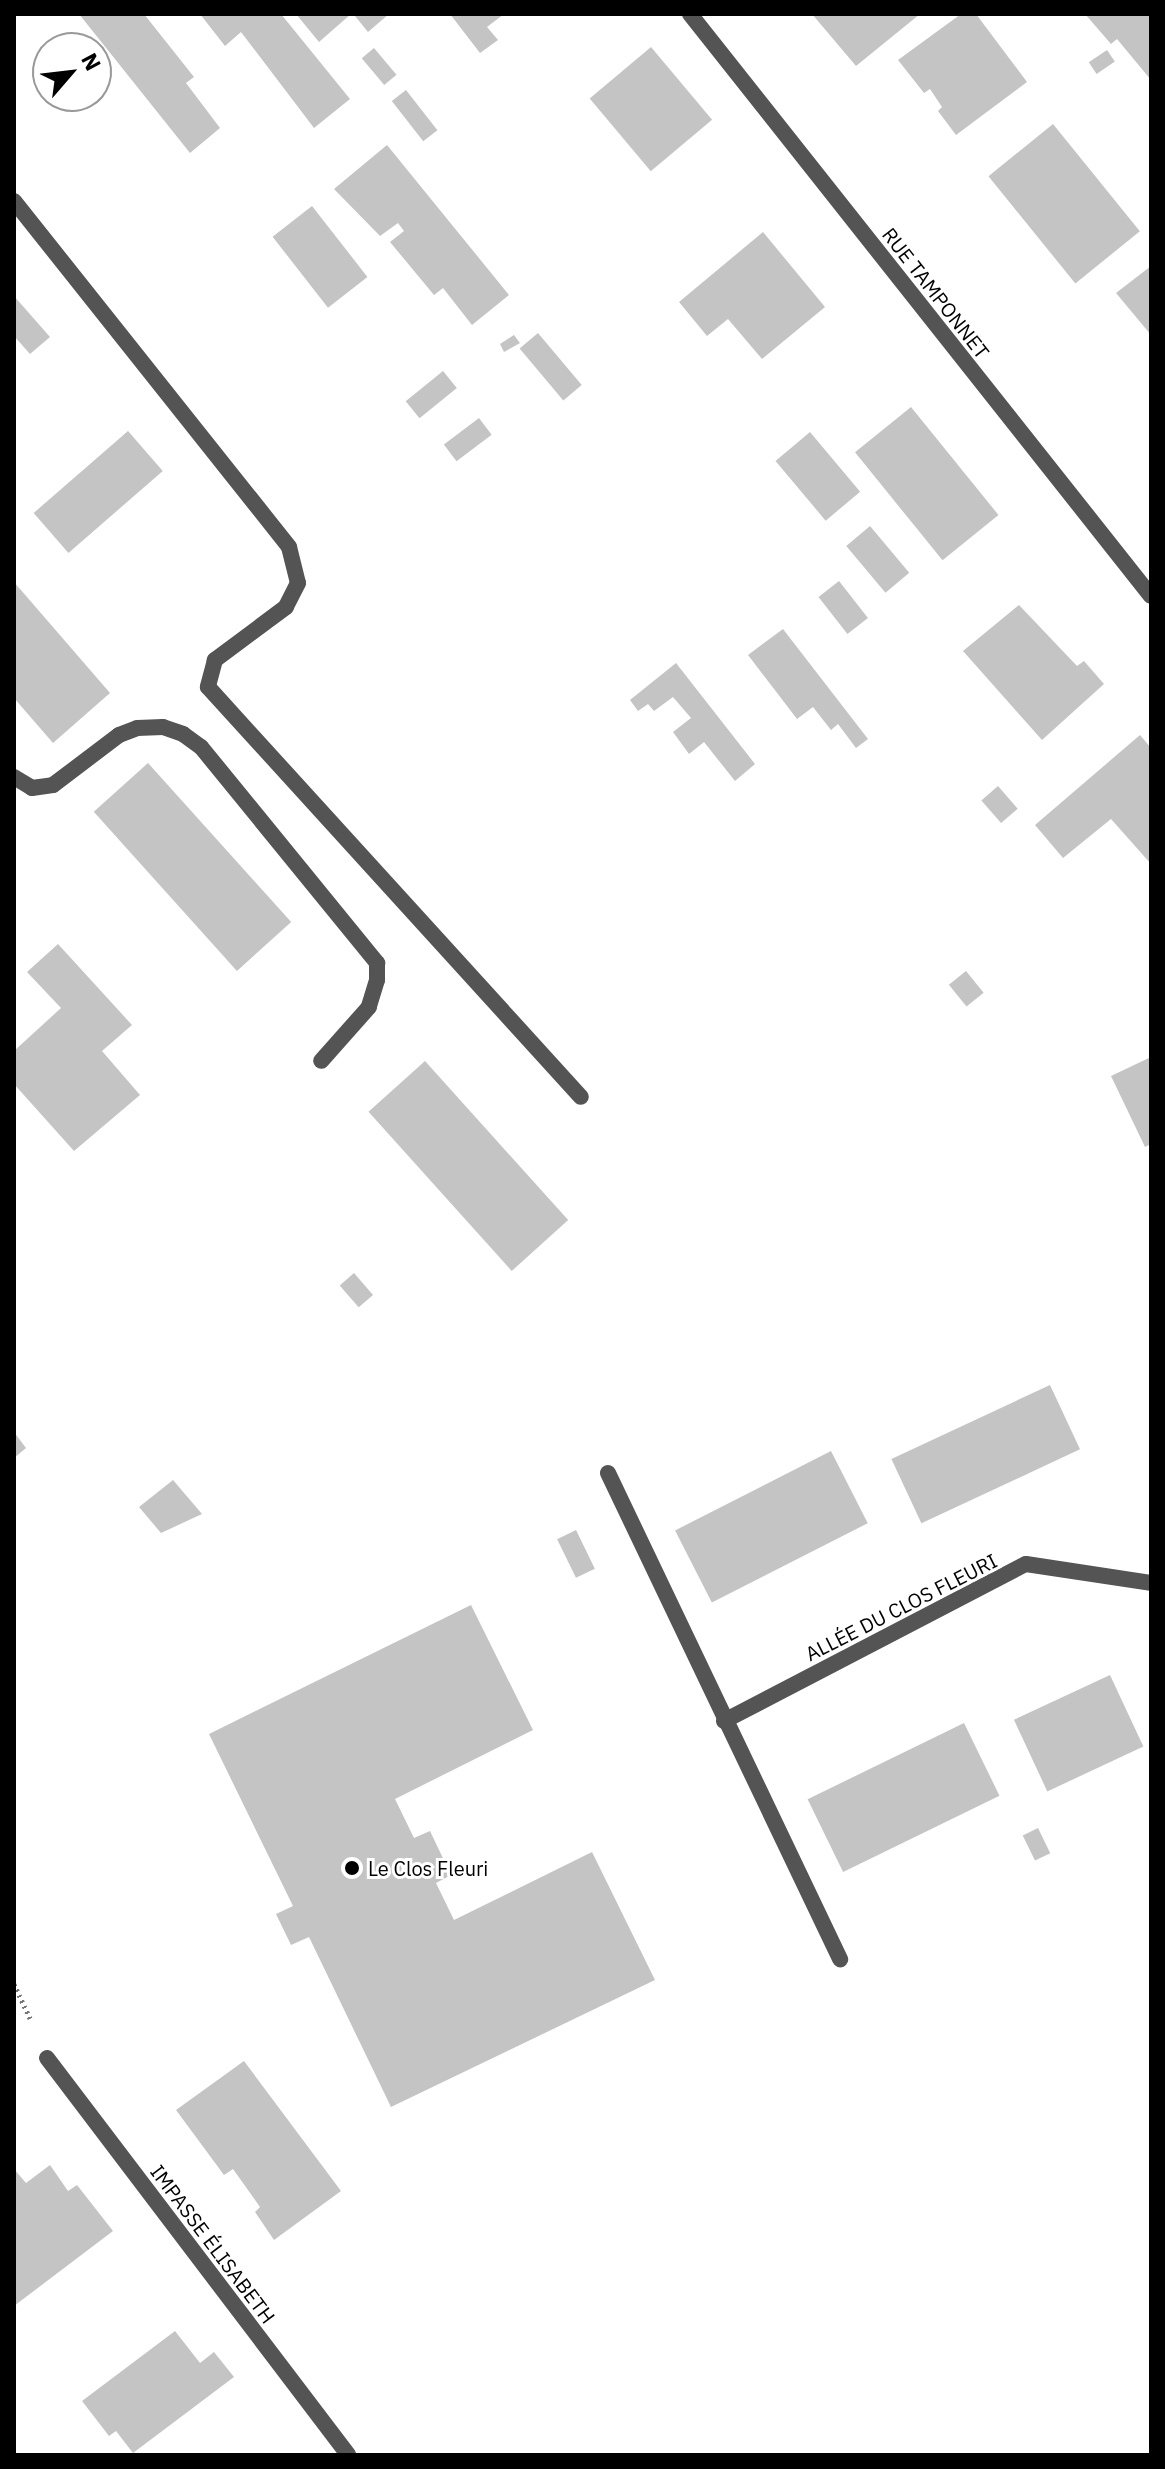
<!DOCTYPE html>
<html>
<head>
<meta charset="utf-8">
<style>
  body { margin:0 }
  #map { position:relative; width:1165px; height:2469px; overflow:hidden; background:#fff; font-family:"IBM Plex Sans",sans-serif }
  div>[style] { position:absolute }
  .building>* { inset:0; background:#c4c4c4; transform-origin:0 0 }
  .path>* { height:5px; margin-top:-2.5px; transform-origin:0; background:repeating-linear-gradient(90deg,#767676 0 2px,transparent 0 6px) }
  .lane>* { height:16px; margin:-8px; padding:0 8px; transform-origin:8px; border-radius:8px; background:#545454 }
  .street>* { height:16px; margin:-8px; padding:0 8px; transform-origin:8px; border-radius:8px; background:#545454 }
  .dots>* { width:22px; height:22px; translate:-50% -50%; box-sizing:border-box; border:4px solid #fff; border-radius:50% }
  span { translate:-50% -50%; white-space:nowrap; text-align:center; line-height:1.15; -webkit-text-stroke:6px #fff; paint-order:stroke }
  .street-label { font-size:20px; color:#000 }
  .poi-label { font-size:20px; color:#000 }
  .left { translate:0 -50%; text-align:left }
  .frame { position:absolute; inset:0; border:16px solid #000; pointer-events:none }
  .north { position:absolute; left:32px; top:32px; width:80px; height:80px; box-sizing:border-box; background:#fff; border:2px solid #999; border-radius:50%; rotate:62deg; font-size:22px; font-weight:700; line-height:32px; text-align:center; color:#000 }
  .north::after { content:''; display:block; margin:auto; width:28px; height:36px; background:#000; clip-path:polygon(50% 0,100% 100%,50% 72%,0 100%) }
</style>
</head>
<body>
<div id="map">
  <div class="building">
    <i style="clip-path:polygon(79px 14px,144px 14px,194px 77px,186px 83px,220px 128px,190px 153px)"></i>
    <i style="clip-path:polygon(200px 14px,281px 14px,350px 99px,314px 128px,241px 32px,225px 46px)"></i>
    <i style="clip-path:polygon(296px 14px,351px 14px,319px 42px)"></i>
    <i style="clip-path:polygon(357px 14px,389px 14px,368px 32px,355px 16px)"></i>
    <i style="clip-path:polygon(450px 14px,504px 14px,487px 27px,498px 40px,480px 53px)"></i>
    <i style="clip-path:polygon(812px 14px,920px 14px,856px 66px)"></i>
    <i style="clip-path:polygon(961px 14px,976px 14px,1027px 82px,956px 135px,938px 111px,942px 107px,930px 89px,924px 93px,898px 60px)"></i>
    <i style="clip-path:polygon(1085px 14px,1151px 14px,1151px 80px,1117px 39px,1111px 44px)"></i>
    <i style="left:651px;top:47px;width:95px;height:80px;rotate:50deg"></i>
    <i style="left:374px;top:48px;width:35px;height:16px;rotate:50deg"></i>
    <i style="left:1107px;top:50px;width:14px;height:22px;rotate:56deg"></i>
    <i style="left:406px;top:90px;width:51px;height:18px;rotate:52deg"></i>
    <i style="left:1053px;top:124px;width:138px;height:83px;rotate:51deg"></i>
    <i style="clip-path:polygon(387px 145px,509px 295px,472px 325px,443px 288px,434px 295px,390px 242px,404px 231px,398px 223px,380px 236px,334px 189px)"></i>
    <i style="left:312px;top:206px;width:90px;height:50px;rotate:52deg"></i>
    <i style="clip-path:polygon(763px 232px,825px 307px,762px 359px,728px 319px,707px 336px,679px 302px)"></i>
    <i style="clip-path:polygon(1151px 266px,1151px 335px,1116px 293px)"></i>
    <i style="clip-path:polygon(14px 296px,50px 337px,30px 354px,14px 336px)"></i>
    <i style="left:538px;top:333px;width:68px;height:24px;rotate:50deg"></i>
    <i style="clip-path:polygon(514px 335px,520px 343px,504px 352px,500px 344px)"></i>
    <i style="left:443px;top:371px;width:22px;height:48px;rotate:51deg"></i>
    <i style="left:911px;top:407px;width:139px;height:72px;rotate:51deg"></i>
    <i style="left:479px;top:418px;width:21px;height:44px;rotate:53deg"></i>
    <i style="left:128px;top:431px;width:53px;height:125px;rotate:49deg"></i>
    <i style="left:810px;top:432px;width:78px;height:45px;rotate:50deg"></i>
    <i style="left:870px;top:526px;width:61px;height:31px;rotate:50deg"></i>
    <i style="left:839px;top:581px;width:47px;height:26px;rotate:52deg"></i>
    <i style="clip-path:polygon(14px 582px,110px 693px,53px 743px,14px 698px)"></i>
    <i style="clip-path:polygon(1019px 605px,1077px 666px,1084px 661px,1104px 684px,1042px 740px,963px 651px)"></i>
    <i style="clip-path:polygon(783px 629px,868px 739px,856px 748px,838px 724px,831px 730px,813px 707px,797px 719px,748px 655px)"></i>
    <i style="clip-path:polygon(676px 663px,755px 764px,735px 781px,704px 742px,689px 754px,673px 732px,691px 718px,673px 697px,654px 711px,648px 704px,638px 711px,630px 700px)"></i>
    <i style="clip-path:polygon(1140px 735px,1151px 748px,1151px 864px,1111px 819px,1063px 858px,1035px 825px)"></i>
    <i style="left:148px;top:763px;width:214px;height:73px;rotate:48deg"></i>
    <i style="left:998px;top:786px;width:30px;height:22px;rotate:49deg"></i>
    <i style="clip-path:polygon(58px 944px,132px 1025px,102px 1051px,140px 1095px,74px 1151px,14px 1084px,14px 1051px,61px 1008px,27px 972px)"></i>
    <i style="left:966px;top:971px;width:28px;height:22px;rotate:51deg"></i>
    <i style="clip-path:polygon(1151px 1057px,1151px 1144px,1145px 1147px,1111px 1076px)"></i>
    <i style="left:425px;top:1061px;width:214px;height:76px;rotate:48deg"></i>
    <i style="left:354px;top:1273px;width:29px;height:19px;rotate:49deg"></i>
    <i style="left:1050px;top:1385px;width:71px;height:175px;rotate:65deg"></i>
    <i style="clip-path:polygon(14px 1432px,26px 1448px,14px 1458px)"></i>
    <i style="left:831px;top:1451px;width:81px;height:175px;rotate:63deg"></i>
    <i style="clip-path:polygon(173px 1480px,202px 1514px,161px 1533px,139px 1507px)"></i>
    <i style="left:576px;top:1530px;width:43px;height:21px;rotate:64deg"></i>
    <i style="clip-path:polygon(471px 1605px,533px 1730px,395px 1799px,414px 1838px,430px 1831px,451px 1875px,436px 1883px,454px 1920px,592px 1852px,655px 1980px,391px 2107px,309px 1937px,291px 1945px,276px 1914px,293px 1906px,209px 1734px)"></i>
    <i style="left:1110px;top:1675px;width:79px;height:106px;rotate:65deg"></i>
    <i style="left:964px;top:1723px;width:81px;height:174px;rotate:64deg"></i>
    <i style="left:1038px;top:1828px;width:28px;height:17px;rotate:64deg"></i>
    <i style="clip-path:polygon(244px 2061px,341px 2191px,274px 2240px,255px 2212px,260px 2207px,233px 2169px,224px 2175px,176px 2110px)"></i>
    <i style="clip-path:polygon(50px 2165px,68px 2191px,77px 2185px,113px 2231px,14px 2306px,14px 2169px,26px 2183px)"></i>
    <i style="clip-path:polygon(175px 2331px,200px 2363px,214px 2352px,234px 2377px,133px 2453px,116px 2431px,109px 2436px,82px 2401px)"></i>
  </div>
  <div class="path">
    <i style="left:14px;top:1984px;width:38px;rotate:65deg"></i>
  </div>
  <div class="lane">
    <i style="left:14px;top:201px;width:442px;rotate:51.5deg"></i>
    <i style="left:289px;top:547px;width:37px;rotate:76deg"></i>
    <i style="left:298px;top:583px;width:27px;rotate:117deg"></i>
    <i style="left:286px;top:607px;width:89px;rotate:143.3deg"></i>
    <i style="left:215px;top:660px;width:28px;rotate:105deg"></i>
    <i style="left:208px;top:687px;width:554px;rotate:47.71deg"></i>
    <i style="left:14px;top:777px;width:21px;rotate:31deg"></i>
    <i style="left:32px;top:788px;width:21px;rotate:-8deg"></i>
    <i style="left:53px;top:785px;width:83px;rotate:-37.1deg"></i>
    <i style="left:119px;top:735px;width:19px;rotate:-21deg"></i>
    <i style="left:137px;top:728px;width:26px;rotate:-2deg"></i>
    <i style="left:163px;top:727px;width:21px;rotate:19deg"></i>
    <i style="left:183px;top:734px;width:22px;rotate:36deg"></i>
    <i style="left:201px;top:747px;width:279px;rotate:50.8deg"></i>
    <i style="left:377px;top:963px;width:17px;rotate:90deg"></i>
    <i style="left:377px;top:980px;width:28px;rotate:107deg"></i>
    <i style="left:369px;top:1007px;width:72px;rotate:131.6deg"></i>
  </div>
  <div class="street">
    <i style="left:690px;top:14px;width:742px;rotate:51.62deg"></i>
    <i style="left:608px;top:1473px;width:539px;rotate:64.48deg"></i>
    <i style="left:724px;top:1721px;width:340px;rotate:-27.5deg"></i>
    <i style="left:1026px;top:1564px;width:126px;rotate:8.6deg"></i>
    <i style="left:47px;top:2058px;width:498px;rotate:52.8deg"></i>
  </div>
  <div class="dots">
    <i style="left:352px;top:1868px;background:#000"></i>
  </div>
  <div class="street-label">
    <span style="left:936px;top:293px;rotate:52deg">RUE TAMPONNET</span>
    <span style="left:901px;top:1607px;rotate:-27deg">ALLÉE DU CLOS FLEURI</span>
    <span style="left:213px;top:2244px;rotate:53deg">IMPASSE ÉLISABETH</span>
  </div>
  <div class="poi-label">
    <span class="left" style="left:368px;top:1868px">Le Clos Fleuri</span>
  </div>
  <div class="frame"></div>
  <div class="north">N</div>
</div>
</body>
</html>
